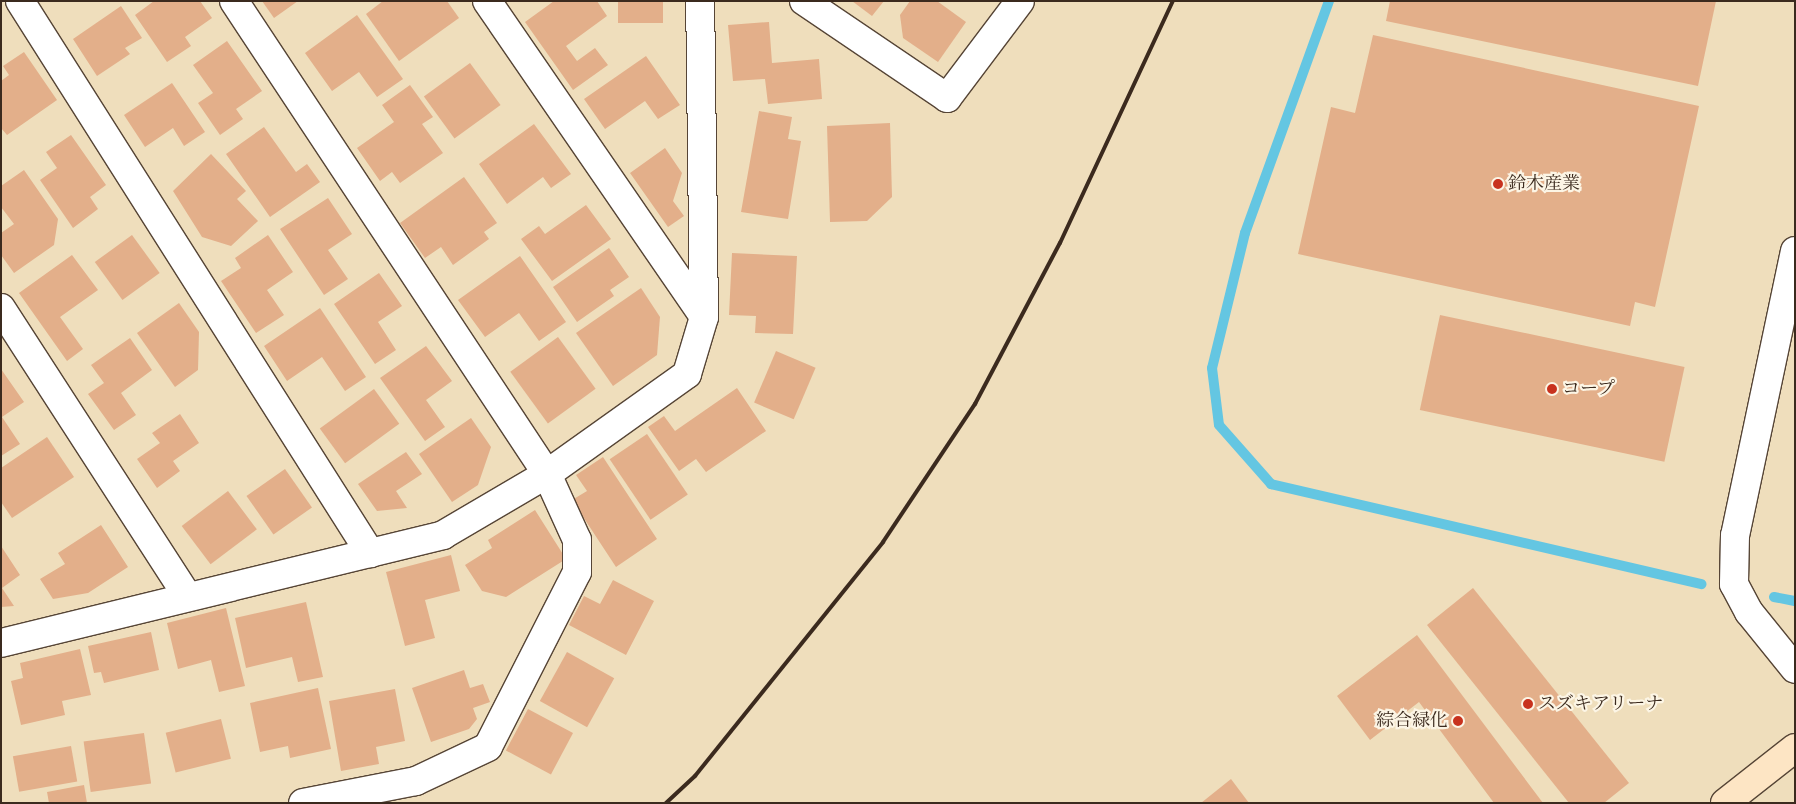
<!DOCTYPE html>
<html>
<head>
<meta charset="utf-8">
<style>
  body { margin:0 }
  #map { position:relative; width:1796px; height:804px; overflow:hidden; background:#efdebc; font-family:"IM FELL DW Pica","Noto Serif JP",serif }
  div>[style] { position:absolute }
  .stream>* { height:10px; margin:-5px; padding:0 5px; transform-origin:5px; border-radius:5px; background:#64c6e2 }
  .building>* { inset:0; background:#e3af8a; transform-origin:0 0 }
  .roads { filter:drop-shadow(1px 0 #564536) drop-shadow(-1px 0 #564536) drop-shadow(0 1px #564536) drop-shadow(0 -1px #564536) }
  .street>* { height:28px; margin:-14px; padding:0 14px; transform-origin:14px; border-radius:14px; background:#fff }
  .secondary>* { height:28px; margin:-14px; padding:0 14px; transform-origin:14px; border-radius:14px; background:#fde5c4 }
  .rail>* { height:4px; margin:-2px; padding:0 2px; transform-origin:2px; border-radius:2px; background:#3b2a1e }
  .dots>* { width:14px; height:14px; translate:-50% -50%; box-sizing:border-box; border:2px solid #fcf5e5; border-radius:50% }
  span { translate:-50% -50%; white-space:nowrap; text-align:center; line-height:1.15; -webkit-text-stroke:4.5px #fcf5e5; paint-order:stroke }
  .poi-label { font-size:18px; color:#3b2a1e }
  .left { translate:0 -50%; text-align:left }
  .right { translate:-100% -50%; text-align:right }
  .frame { position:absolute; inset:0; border:2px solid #3b2a1e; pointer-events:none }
</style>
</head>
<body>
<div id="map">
  <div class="stream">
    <i style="left:1329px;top:1px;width:247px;rotate:109.9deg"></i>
    <i style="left:1245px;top:233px;width:139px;rotate:103.7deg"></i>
    <i style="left:1212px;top:368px;width:57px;rotate:83deg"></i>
    <i style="left:1219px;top:425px;width:79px;rotate:48.6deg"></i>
    <i style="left:1271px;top:484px;width:442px;rotate:13.1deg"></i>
    <i style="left:1774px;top:597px;width:21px;rotate:11deg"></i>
  </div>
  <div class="building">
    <i style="clip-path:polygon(154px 1px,200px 1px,212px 18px,185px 37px,191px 46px,167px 62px,135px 15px)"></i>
    <i style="clip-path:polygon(262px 1px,298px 1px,274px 18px)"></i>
    <i style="clip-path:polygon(383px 1px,447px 1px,459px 18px,399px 61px,366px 14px)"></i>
    <i style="clip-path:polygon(554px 1px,597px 1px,607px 16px,566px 46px,577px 61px,595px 48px,608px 65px,573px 90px,525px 22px)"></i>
    <i style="left:618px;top:1px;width:45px;height:22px"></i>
    <i style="clip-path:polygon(852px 1px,884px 1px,872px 16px)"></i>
    <i style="clip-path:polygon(910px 1px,937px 1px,966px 22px,938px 62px,903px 38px,900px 15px)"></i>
    <i style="clip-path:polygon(1390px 1px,1716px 1px,1698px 86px,1386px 21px)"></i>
    <i style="clip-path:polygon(121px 6px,142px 38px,125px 48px,130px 54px,97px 76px,73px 39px)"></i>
    <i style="clip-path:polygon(357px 15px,403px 79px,377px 97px,359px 72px,332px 91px,305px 53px)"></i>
    <i style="clip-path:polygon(769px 22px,772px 63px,819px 59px,822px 99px,768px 104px,765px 79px,733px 81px,728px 25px)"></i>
    <i style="clip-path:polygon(1373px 35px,1699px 106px,1655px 307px,1635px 302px,1630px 326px,1298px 254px,1331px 107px,1355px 113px)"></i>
    <i style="clip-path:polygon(227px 41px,262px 91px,236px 109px,243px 119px,220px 135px,198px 103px,213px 93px,193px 65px)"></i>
    <i style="clip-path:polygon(24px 52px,57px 100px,7px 135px,1px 128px,1px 81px,9px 75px,3px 66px)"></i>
    <i style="clip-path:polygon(646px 56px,680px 105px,658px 119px,645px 101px,605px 129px,584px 99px)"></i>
    <i style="left:470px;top:63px;width:52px;height:57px;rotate:54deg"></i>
    <i style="clip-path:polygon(172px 83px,205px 132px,184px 146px,173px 128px,145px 147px,124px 115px)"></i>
    <i style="clip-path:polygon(410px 85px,433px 117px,422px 124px,443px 153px,400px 183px,392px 172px,380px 181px,357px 148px,394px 122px,382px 105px)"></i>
    <i style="clip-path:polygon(759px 111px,792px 117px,788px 139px,801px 141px,788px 219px,741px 212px)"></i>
    <i style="clip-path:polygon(890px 123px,892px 197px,867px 221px,830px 222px,827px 126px)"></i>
    <i style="clip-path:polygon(534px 124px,571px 174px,551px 188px,543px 177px,507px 204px,479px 164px)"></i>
    <i style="clip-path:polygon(264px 127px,296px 172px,307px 164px,320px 182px,270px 217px,226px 154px)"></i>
    <i style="clip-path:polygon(71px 135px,106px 185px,90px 197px,98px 209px,73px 228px,40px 180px,57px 168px,46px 152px)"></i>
    <i style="clip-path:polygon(665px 148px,682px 173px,673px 201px,684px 216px,668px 227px,630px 173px)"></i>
    <i style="clip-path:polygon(211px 154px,246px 191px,237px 199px,258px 221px,231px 246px,202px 237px,173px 191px)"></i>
    <i style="clip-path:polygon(24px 170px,58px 219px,54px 245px,14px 273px,1px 255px,1px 233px,14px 224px,1px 207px,1px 186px)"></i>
    <i style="clip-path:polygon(464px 177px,497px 223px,484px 232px,489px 239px,453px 265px,441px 247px,425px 258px,400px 223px)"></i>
    <i style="clip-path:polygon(328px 198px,352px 234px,328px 250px,348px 279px,324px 295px,280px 229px)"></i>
    <i style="clip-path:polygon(586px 205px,611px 239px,552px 281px,521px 239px,539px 226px,545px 234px)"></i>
    <i style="left:132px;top:235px;width:47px;height:46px;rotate:54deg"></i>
    <i style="clip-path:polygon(268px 235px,293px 272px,267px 290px,284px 315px,256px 333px,221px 281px,241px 268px,235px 258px)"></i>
    <i style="clip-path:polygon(609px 248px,629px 277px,610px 290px,614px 296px,577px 322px,553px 287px)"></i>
    <i style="clip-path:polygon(732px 253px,797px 256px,793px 334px,755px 333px,756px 316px,729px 315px)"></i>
    <i style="clip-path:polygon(72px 255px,98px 290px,60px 317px,83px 349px,67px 361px,19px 293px)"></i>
    <i style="clip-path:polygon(520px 256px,566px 322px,539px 341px,519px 313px,485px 337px,458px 300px)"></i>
    <i style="clip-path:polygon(379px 273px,402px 306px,378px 322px,396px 350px,375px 364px,334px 304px)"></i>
    <i style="clip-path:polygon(641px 288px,660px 317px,657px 355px,613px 386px,576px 333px)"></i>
    <i style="clip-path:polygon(179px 303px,199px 332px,198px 370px,175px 387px,137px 333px)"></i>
    <i style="clip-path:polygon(320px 308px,366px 377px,345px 391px,322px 357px,287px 381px,264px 346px)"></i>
    <i style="left:1440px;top:315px;width:250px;height:97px;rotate:12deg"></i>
    <i style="left:558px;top:337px;width:64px;height:59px;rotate:54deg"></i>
    <i style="clip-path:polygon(130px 338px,152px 370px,121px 393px,136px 415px,114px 430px,88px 394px,104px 383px,91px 365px)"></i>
    <i style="clip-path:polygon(426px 346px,452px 381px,426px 400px,445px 427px,425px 441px,380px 378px)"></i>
    <i style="left:776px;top:351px;width:43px;height:56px;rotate:23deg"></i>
    <i style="clip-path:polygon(1px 369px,24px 402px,2px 417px,20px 444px,1px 456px)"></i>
    <i style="clip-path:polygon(737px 388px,766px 431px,706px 472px,696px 459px,679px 471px,648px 427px,664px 416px,675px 431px)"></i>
    <i style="left:374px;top:389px;width:43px;height:67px;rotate:54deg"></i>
    <i style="clip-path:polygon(180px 414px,199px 443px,173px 461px,180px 471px,157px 488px,137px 459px,160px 443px,152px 433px)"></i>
    <i style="clip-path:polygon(471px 418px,491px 447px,478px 485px,452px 502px,419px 454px)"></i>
    <i style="left:647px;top:434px;width:73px;height:45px;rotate:56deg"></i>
    <i style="clip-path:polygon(47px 437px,74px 477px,12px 518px,1px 502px,1px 468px)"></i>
    <i style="clip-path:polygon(406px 452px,422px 474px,396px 491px,407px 508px,377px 511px,358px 484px)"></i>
    <i style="clip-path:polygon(603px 457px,657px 539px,616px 567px,572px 500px,587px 491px,576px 475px)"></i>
    <i style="left:285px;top:469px;width:47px;height:47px;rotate:55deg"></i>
    <i style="left:228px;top:491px;width:48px;height:58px;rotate:53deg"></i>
    <i style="clip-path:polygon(535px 510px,566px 559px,506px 597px,482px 591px,465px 565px,492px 548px,488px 540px)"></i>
    <i style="clip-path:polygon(101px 525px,128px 567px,88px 593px,53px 599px,40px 579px,65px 564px,58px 553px)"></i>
    <i style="clip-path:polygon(1px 546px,20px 575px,2px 588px,14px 606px,1px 607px)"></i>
    <i style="clip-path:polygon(451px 555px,460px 591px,425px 600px,435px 638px,405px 646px,386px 572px)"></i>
    <i style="clip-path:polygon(613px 580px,654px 601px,626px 655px,569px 625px,584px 596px,600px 604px)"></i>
    <i style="clip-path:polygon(1473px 588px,1629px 783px,1604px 803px,1569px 803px,1427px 625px)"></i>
    <i style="clip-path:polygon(306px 602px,323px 677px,298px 682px,292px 657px,246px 668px,235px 618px)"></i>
    <i style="clip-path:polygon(226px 608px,245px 686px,219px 692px,211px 660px,178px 669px,167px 623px)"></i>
    <i style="clip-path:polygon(151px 632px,159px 670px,104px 683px,101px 672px,94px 673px,88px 646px)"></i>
    <i style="clip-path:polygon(1417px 635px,1543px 803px,1494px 803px,1419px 702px,1370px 740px,1337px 696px)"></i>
    <i style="clip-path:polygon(80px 649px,91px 695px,62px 701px,65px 715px,21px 725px,11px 681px,23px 678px,20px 663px)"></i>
    <i style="left:567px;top:652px;width:54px;height:56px;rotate:29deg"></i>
    <i style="clip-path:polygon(464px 670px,470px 688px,483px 684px,490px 702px,473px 708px,477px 719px,469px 729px,431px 742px,412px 688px)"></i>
    <i style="clip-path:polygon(318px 688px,331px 749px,290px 758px,288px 746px,260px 752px,250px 703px)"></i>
    <i style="clip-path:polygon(395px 689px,405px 741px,376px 747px,379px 764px,341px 771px,329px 701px)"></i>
    <i style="left:528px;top:709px;width:51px;height:47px;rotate:28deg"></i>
    <i style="left:221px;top:719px;width:41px;height:57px;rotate:76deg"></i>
    <i style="left:144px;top:733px;width:51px;height:61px;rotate:82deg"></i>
    <i style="left:71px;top:746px;width:36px;height:59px;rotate:80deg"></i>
    <i style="clip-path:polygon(1231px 779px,1249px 803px,1201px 803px)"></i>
    <i style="clip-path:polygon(84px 785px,87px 803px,49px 803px,47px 792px)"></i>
  </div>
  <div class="roads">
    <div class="street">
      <i style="left:20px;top:1px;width:654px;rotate:57.62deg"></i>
      <i style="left:234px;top:1px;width:567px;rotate:56.51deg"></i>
      <i style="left:547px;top:474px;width:72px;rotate:65.6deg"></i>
      <i style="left:577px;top:540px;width:32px;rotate:90deg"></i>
      <i style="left:577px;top:572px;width:196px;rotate:117deg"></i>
      <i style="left:488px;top:747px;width:80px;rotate:154.7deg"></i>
      <i style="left:416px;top:781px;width:115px;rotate:169deg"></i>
      <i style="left:487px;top:1px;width:383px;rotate:55.5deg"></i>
      <i style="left:804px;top:1px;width:173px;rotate:34.1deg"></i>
      <i style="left:947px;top:98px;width:121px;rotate:-53deg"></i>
      <i style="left:1795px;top:251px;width:290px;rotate:101.9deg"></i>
      <i style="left:1735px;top:535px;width:49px;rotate:91.2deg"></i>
      <i style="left:1734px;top:584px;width:32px;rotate:62deg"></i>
      <i style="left:1749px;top:612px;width:73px;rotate:51.1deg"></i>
      <i style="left:1px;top:308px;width:344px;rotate:57.1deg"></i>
      <i style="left:1px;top:643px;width:455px;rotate:-13.7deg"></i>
      <i style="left:443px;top:535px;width:121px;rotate:-30.4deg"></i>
      <i style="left:547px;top:474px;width:172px;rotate:-35.5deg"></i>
      <i style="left:687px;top:374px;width:59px;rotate:-73.4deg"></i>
      <i style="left:704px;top:317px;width:316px;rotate:-90.7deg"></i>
    </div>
    <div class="secondary">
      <i style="left:1725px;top:803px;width:89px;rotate:-38.2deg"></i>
    </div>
  </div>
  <div class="rail">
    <i style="left:666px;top:803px;width:40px;rotate:-43deg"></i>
    <i style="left:695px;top:776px;width:300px;rotate:-51.2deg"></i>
    <i style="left:883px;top:542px;width:166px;rotate:-56.3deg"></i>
    <i style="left:975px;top:404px;width:182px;rotate:-62.2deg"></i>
    <i style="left:1060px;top:243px;width:267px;rotate:-65deg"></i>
  </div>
  <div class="dots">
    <i style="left:1498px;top:184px;background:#c8321e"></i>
    <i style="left:1552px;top:389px;background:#c8321e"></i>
    <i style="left:1528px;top:704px;background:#c8321e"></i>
    <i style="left:1458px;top:721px;background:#c8321e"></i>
  </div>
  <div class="poi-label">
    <span class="left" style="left:1508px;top:184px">鈴木産業</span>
    <span class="left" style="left:1562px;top:389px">コープ</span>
    <span class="left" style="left:1538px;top:704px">スズキアリーナ</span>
    <span class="right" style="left:1448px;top:721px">綜合緑化</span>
  </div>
  <div class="frame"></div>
</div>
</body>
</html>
